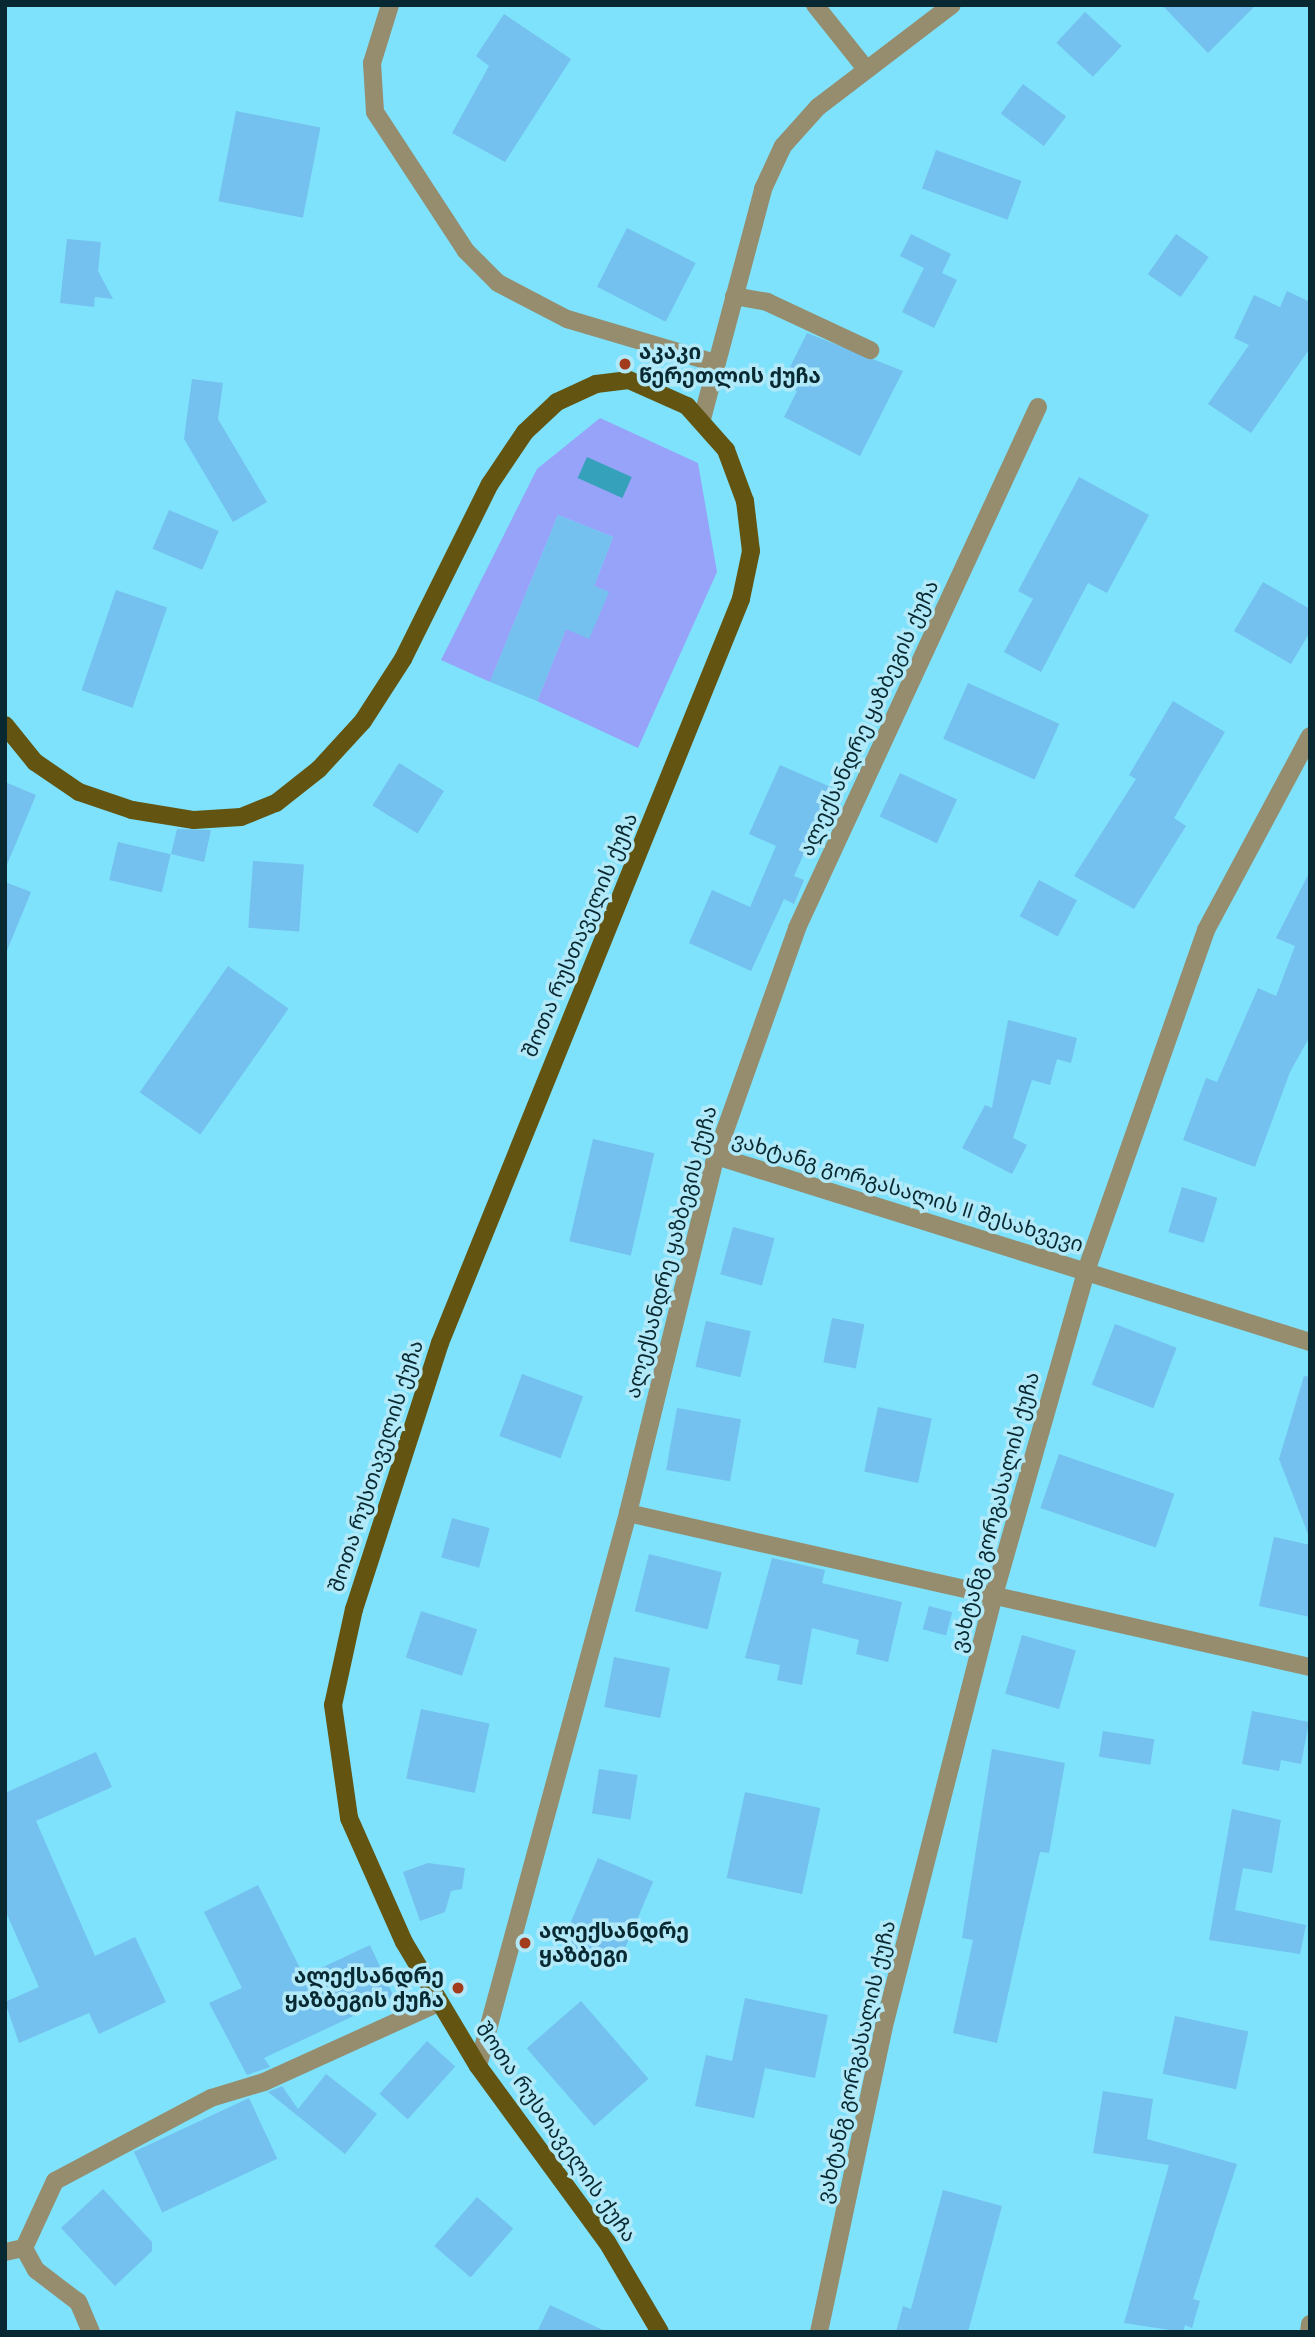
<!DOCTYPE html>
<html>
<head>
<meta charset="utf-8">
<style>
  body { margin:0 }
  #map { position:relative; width:1315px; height:2337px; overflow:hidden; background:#7ee2fc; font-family:"Space Grotesk","Noto Sans Georgian",sans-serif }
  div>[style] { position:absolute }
  .green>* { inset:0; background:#96a3f9 }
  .water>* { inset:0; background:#36a1ba; transform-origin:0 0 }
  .building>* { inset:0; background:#74c0ee; transform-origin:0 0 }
  .minor>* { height:18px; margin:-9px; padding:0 9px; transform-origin:9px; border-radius:9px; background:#958d6e }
  .major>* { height:18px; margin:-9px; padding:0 9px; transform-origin:9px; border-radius:9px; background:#635511 }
  .dots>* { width:19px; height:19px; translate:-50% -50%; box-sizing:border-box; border:4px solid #b2e9f8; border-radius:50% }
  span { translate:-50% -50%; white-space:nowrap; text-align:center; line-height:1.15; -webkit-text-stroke:7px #b2e9f8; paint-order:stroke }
  .poi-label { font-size:21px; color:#082931; font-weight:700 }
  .left { translate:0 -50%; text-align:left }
  .right { translate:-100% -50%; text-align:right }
  .street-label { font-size:21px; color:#082931 }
  .frame { position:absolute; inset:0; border:7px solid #082931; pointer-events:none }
</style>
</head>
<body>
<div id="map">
  <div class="green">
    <i style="clip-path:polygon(600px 418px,698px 463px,717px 572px,638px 748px,537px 701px,566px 629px,589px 638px,608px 592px,594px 586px,613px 537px,558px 515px,490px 682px,441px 660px,537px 469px)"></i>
  </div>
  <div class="water">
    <i style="left:587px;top:457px;width:49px;height:23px;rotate:24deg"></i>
  </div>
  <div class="building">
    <i style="clip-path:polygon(1162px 5px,1256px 5px,1208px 53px)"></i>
    <i style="left:1085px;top:12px;width:50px;height:42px;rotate:43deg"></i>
    <i style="clip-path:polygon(504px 14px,571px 59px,505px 162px,452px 133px,489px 66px,476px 56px)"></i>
    <i style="left:1023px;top:84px;width:54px;height:37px;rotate:37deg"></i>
    <i style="left:236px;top:111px;width:86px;height:92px;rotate:11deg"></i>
    <i style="left:936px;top:150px;width:91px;height:41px;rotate:20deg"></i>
    <i style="left:627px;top:228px;width:77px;height:66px;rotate:27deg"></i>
    <i style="clip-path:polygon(911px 234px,951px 254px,942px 273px,957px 280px,934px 328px,902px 312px,924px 268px,900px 256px)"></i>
    <i style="left:1176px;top:234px;width:40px;height:49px;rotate:35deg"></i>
    <i style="clip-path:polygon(67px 239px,101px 242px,98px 271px,113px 299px,95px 297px,94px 307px,60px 303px)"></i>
    <i style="clip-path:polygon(1287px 291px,1310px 302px,1310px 348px,1251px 433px,1208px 404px,1249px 345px,1234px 338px,1254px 295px,1280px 307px)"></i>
    <i style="clip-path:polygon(807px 333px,903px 371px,860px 456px,784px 417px,797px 391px,782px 383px)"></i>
    <i style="clip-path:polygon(192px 379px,223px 383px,218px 419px,267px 502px,233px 522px,184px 439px)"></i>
    <i style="clip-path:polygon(1079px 477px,1149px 515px,1107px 593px,1088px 583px,1041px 672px,1004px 652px,1033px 599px,1018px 591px)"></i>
    <i style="left:169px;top:510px;width:54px;height:42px;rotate:23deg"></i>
    <i style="clip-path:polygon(558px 515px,613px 537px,594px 586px,609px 592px,589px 639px,566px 629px,537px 701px,490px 682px)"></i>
    <i style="clip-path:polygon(1263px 582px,1310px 609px,1310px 632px,1291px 664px,1234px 631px)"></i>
    <i style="left:116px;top:590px;width:54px;height:106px;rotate:19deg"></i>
    <i style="left:968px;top:683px;width:100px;height:61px;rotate:24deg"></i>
    <i style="clip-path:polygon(1173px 701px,1225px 732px,1174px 818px,1186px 826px,1134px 909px,1074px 876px,1136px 779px,1129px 775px)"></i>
    <i style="left:399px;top:763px;width:53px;height:50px;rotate:32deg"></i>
    <i style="clip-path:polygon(780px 765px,833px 788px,794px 876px,804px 880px,794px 904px,784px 899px,751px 971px,689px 943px,712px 890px,750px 907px,776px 846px,749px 834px)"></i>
    <i style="left:900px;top:773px;width:63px;height:48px;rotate:25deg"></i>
    <i style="clip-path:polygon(5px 782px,36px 795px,6px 867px,5px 867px)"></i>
    <i style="clip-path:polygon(177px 829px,211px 830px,204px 862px,171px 854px)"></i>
    <i style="left:118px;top:842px;width:54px;height:39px;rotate:13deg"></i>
    <i style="left:253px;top:861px;width:51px;height:67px;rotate:4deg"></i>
    <i style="clip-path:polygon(1310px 871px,1310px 1036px,1290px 1072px,1255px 1167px,1183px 1140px,1206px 1078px,1217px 1082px,1258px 988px,1276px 996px,1295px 946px,1276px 938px)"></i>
    <i style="left:1039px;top:880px;width:43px;height:41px;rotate:28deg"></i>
    <i style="clip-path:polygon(5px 882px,31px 892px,6px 953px,5px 952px)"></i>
    <i style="left:228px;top:966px;width:74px;height:154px;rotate:35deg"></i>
    <i style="clip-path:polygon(1008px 1020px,1077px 1038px,1071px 1063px,1057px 1059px,1050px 1085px,1032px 1080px,1013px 1138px,1027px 1145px,1012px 1174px,962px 1148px,985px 1105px,992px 1108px)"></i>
    <i style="left:593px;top:1139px;width:63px;height:105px;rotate:13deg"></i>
    <i style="left:1182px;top:1187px;width:37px;height:47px;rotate:17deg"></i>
    <i style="left:733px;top:1227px;width:43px;height:49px;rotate:15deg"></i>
    <i style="left:832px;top:1318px;width:33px;height:45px;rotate:11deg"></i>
    <i style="left:706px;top:1321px;width:46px;height:47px;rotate:13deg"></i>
    <i style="left:1115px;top:1324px;width:66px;height:65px;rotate:21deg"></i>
    <i style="left:522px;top:1374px;width:65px;height:66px;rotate:20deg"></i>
    <i style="clip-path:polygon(1304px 1376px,1310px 1377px,1308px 1534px,1279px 1459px)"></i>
    <i style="left:878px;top:1407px;width:55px;height:66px;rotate:12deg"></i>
    <i style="left:677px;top:1408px;width:65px;height:63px;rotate:10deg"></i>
    <i style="left:1059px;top:1454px;width:122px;height:57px;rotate:19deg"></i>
    <i style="left:452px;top:1518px;width:39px;height:41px;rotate:15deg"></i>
    <i style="clip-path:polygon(1274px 1537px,1310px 1545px,1310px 1617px,1259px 1606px)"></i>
    <i style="left:649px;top:1554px;width:75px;height:59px;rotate:14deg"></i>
    <i style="clip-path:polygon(772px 1558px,825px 1570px,822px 1583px,902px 1602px,888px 1662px,856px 1654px,859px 1640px,812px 1628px,802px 1685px,777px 1680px,780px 1665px,745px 1658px)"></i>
    <i style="left:929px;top:1606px;width:24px;height:24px;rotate:15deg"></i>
    <i style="left:421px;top:1611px;width:59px;height:49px;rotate:18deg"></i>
    <i style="left:1022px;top:1635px;width:56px;height:61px;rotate:16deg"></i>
    <i style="left:614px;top:1657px;width:57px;height:51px;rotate:11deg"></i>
    <i style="left:421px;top:1709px;width:70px;height:71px;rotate:12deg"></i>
    <i style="clip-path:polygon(1252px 1711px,1309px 1722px,1301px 1764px,1281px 1760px,1279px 1771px,1242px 1764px)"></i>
    <i style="left:1103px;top:1731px;width:52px;height:26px;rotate:9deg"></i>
    <i style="clip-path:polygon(992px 1749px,1065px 1763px,1049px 1853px,1040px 1852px,997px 2043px,953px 2033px,973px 1940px,962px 1938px)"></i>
    <i style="clip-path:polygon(96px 1752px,112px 1787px,36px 1821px,95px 1956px,135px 1937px,166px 2002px,99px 2034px,89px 2013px,19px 2043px,5px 2002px,39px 1987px,5px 1910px,5px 1793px)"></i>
    <i style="left:599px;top:1769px;width:39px;height:45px;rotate:9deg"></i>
    <i style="left:745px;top:1792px;width:77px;height:88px;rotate:12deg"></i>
    <i style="clip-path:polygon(1232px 1809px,1281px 1820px,1272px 1873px,1243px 1868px,1235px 1910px,1306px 1925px,1300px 1954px,1209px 1940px)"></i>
    <i style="left:598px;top:1858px;width:60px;height:94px;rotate:23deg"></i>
    <i style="clip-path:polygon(428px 1863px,465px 1868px,462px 1889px,451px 1891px,445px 1912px,420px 1921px,403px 1872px)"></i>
    <i style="clip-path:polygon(258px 1885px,304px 1976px,370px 1945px,394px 1997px,264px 2058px,270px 2067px,247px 2075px,209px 2003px,242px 1988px,204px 1912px)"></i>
    <i style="clip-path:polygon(745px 1998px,828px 2015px,815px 2078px,765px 2068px,754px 2118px,695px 2106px,706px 2055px,732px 2061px)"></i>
    <i style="left:581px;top:2001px;width:103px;height:72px;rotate:49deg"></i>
    <i style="left:1175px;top:2016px;width:75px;height:59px;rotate:12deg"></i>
    <i style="left:427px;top:2041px;width:38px;height:71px;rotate:42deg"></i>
    <i style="clip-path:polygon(326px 2074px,377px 2114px,345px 2154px,268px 2092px,282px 2086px,298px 2109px)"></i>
    <i style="clip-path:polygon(1103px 2091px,1153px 2099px,1147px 2139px,1237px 2164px,1193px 2299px,1200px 2301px,1192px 2328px,1185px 2325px,1183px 2332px,1124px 2323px,1169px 2165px,1093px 2153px)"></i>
    <i style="left:249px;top:2098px;width:67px;height:127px;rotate:65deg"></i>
    <i style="clip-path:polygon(103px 2189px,152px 2242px,152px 2251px,115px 2286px,61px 2228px)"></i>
    <i style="clip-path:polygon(943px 2190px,1002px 2206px,968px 2332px,896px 2332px,903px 2306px,911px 2309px)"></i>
    <i style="left:477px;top:2197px;width:48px;height:65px;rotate:41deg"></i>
    <i style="clip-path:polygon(550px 2305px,607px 2332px,537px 2332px)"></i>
  </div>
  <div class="minor">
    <i style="left:390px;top:5px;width:61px;rotate:107.2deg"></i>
    <i style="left:372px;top:63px;width:49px;rotate:86.5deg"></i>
    <i style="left:375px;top:112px;width:166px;rotate:56.8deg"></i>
    <i style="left:466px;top:251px;width:45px;rotate:45deg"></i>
    <i style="left:498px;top:283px;width:78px;rotate:27.6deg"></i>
    <i style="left:567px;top:319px;width:155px;rotate:16.5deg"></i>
    <i style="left:815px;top:5px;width:82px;rotate:51.4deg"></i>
    <i style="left:734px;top:296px;width:34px;rotate:10deg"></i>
    <i style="left:767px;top:302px;width:114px;rotate:25deg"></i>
    <i style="left:702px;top:419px;width:238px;rotate:-75.1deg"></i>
    <i style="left:763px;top:189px;width:47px;rotate:-65.1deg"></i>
    <i style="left:783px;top:146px;width:52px;rotate:-48.1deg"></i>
    <i style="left:818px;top:107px;width:168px;rotate:-37.3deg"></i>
    <i style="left:716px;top:1156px;width:622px;rotate:17.39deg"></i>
    <i style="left:628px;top:1513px;width:699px;rotate:12.72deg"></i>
    <i style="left:478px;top:2066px;width:573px;rotate:-74.82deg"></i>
    <i style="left:628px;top:1513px;width:368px;rotate:-76.2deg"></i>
    <i style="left:716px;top:1156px;width:242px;rotate:-70.4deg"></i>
    <i style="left:797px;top:928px;width:574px;rotate:-65.18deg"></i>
    <i style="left:5px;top:2252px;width:19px;rotate:-12deg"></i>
    <i style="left:91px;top:2332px;width:33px;rotate:-113deg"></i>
    <i style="left:78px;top:2302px;width:53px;rotate:-142.7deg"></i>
    <i style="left:36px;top:2270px;width:25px;rotate:-119deg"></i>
    <i style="left:24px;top:2248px;width:74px;rotate:-65.2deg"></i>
    <i style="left:55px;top:2181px;width:177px;rotate:-28deg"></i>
    <i style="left:211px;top:2098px;width:55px;rotate:-16.8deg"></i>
    <i style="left:264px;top:2082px;width:193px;rotate:-24.4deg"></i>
    <i style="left:819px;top:2332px;width:309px;rotate:-78deg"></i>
    <i style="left:883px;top:2030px;width:449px;rotate:-75.7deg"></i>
    <i style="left:994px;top:1595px;width:337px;rotate:-74.1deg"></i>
    <i style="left:1086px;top:1271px;width:361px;rotate:-70.6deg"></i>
    <i style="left:1206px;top:930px;width:220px;rotate:-61.8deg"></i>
    <i style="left:1309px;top:2332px;width:8px;rotate:-83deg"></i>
  </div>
  <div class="major">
    <i style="left:5px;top:725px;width:48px;rotate:51deg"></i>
    <i style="left:35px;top:762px;width:53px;rotate:34.3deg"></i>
    <i style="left:79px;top:792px;width:56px;rotate:18.8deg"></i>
    <i style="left:132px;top:810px;width:63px;rotate:9.2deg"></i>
    <i style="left:194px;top:820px;width:47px;rotate:-3.7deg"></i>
    <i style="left:241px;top:817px;width:38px;rotate:-22deg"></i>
    <i style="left:276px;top:803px;width:55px;rotate:-38.3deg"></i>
    <i style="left:319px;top:769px;width:65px;rotate:-47.5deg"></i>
    <i style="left:363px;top:721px;width:74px;rotate:-57.2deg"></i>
    <i style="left:403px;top:659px;width:195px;rotate:-63.6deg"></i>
    <i style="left:490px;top:484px;width:63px;rotate:-56.1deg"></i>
    <i style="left:525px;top:432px;width:44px;rotate:-43.2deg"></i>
    <i style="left:557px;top:402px;width:43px;rotate:-24.8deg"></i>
    <i style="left:596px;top:384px;width:33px;rotate:-7deg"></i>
    <i style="left:629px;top:380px;width:64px;rotate:24.1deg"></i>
    <i style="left:687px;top:406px;width:59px;rotate:48.4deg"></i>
    <i style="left:726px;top:450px;width:54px;rotate:69.6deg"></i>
    <i style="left:745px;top:501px;width:50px;rotate:83.2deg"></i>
    <i style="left:751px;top:551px;width:49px;rotate:101.8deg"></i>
    <i style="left:741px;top:599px;width:803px;rotate:112.03deg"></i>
    <i style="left:440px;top:1343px;width:280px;rotate:107.9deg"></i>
    <i style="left:354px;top:1609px;width:98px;rotate:102.3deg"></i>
    <i style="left:333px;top:1705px;width:114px;rotate:81.9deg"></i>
    <i style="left:349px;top:1818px;width:136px;rotate:66.1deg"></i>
    <i style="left:404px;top:1942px;width:144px;rotate:59.2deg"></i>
    <i style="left:478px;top:2066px;width:218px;rotate:53.8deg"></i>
    <i style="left:607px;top:2242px;width:104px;rotate:59.5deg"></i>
  </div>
  <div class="dots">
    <i style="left:625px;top:364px;background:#a23b1c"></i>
    <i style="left:525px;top:1943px;background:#a23b1c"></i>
    <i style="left:458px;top:1988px;background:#a23b1c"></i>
  </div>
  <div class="poi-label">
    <span class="left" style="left:639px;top:364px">აკაკი<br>წერეთლის ქუჩა</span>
    <span class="left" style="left:539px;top:1943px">ალექსანდრე<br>ყაზბეგი</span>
    <span class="right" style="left:444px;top:1988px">ალექსანდრე<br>ყაზბეგის ქუჩა</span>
  </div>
  <div class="street-label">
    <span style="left:869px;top:718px;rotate:-65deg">ალექსანდრე ყაზბეგის ქუჩა</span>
    <span style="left:580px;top:935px;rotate:-67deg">შოთა რუსთაველის ქუჩა</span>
    <span style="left:908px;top:1192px;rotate:17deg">ვახტანგ გორგასალის II შესახვევი</span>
    <span style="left:671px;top:1252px;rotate:-75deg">ალექსანდრე ყაზბეგის ქუჩა</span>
    <span style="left:376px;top:1466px;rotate:-72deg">შოთა რუსთაველის ქუჩა</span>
    <span style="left:995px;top:1512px;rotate:-75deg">ვახტანგ გორგასალის ქუჩა</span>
    <span style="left:856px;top:2062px;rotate:-77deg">ვახტანგ გორგასალის ქუჩა</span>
    <span style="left:556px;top:2132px;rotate:55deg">შოთა რუსთაველის ქუჩა</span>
  </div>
  <div class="frame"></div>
</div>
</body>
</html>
